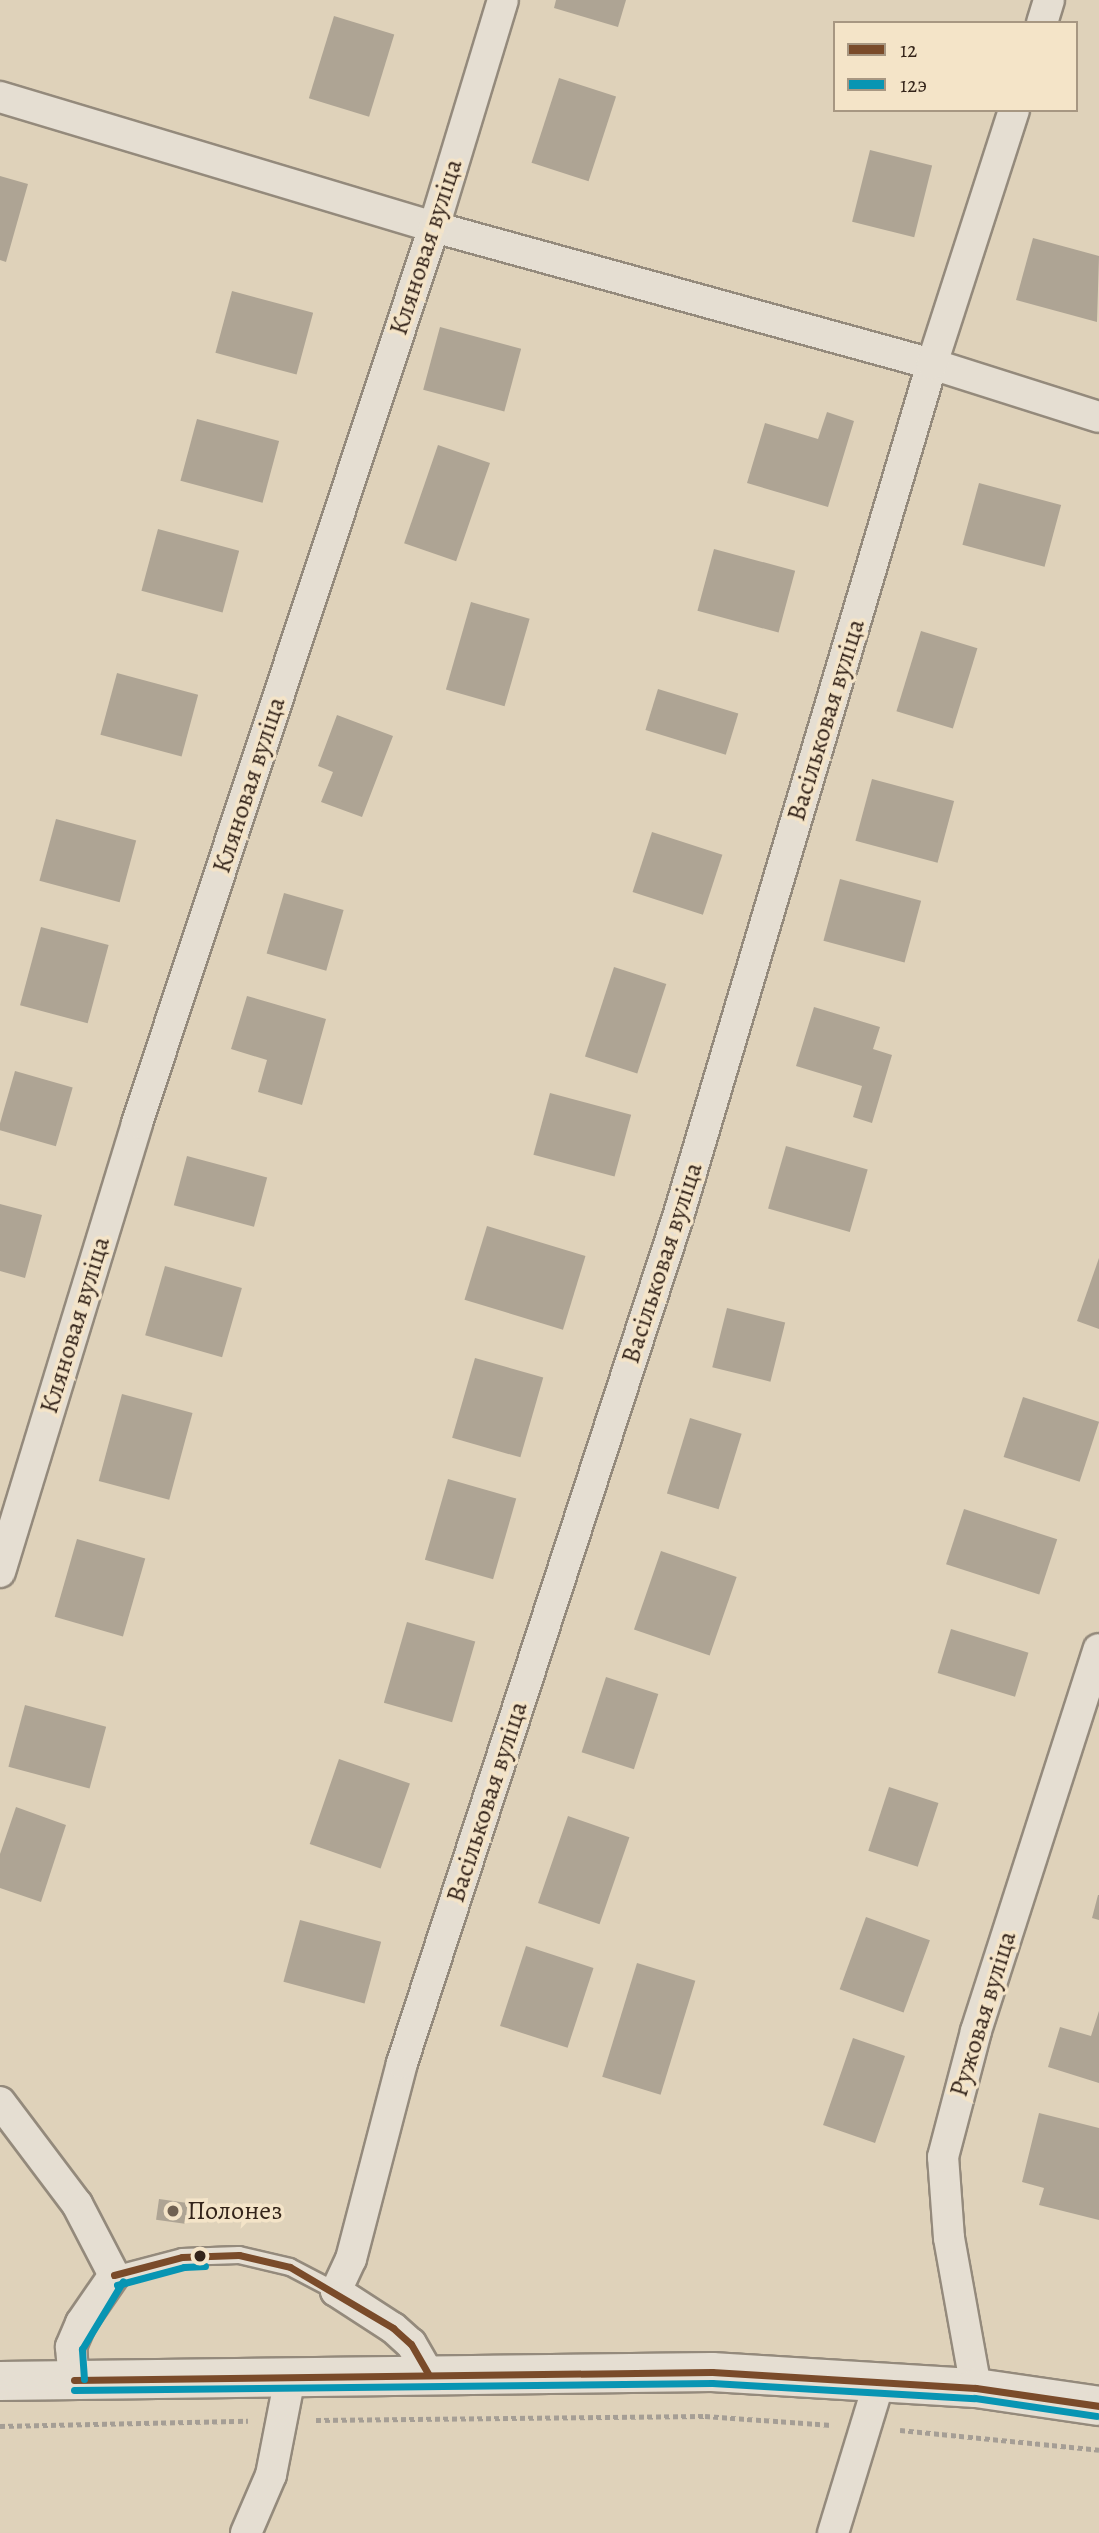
<!DOCTYPE html>
<html>
<head>
<meta charset="utf-8">
<style>
  body { margin:0 }
  #map { position:relative; width:1099px; height:2533px; overflow:hidden; background:#dfd2ba; font-family:Alegreya,serif }
  div>[style] { position:absolute }
  .building>* { inset:0; background:#aea494; transform-origin:0 0 }
  .path>* { height:4.5px; margin-top:-2.25px; transform-origin:0; background:repeating-linear-gradient(90deg,#a59e95 0 5px,transparent 0 8.5px) }
  .roads { filter:drop-shadow(2px 0 #948a7c) drop-shadow(-2px 0 #948a7c) drop-shadow(0 2px #948a7c) drop-shadow(0 -2px #948a7c) }
  .lane>* { height:16px; margin:-8px; padding:0 8px; transform-origin:8px; border-radius:8px; background:#e5ded2 }
  .street>* { height:30px; margin:-15px; padding:0 15px; transform-origin:15px; border-radius:15px; background:#e5ded2 }
  .secondary>* { height:38px; margin:-19px; padding:0 19px; transform-origin:19px; border-radius:19px; background:#e5ded2 }
  .bus-1>* { height:7px; margin:-3.5px; padding:0 3.5px; transform-origin:3.5px; border-radius:3.5px; background:#7a4b2a }
  .bus-2>* { height:7px; margin:-3.5px; padding:0 3.5px; transform-origin:3.5px; border-radius:3.5px; background:#0895b3 }
  .dots>* { width:19px; height:19px; translate:-50% -50%; box-sizing:border-box; border:4px solid #f4e4c8; border-radius:50% }
  span { translate:-50% -50%; white-space:nowrap; text-align:center; line-height:1.15; -webkit-text-stroke:7px #f4e4c8; paint-order:stroke }
  .street-label { font-size:26px; color:#34241a }
  .poi-label { font-size:26px; color:#34241a }
  .left { translate:0 -50%; text-align:left }
  .legend { position:absolute; left:833px; top:21px; width:245px; height:91px; box-sizing:border-box; background:#f4e4c8; border:2px solid #a79782; margin:0; padding:9px 12px; list-style:none; font-size:21px; color:#34241a }
  .legend li { display:flex; align-items:center; gap:14px; height:35px }
  .legend b { width:35px; border:2px solid #a79782 }
</style>
</head>
<body>
<div id="map">
  <div class="building">
    <i style="clip-path:polygon(556px 0,626px 0,618px 27px,554px 8px)"></i>
    <i style="left:334px;top:16px;width:63px;height:86px;rotate:17deg"></i>
    <i style="left:559px;top:78px;width:60px;height:89px;rotate:18deg"></i>
    <i style="left:870px;top:150px;width:64px;height:74px;rotate:14deg"></i>
    <i style="clip-path:polygon(0 176px,28px 184px,6px 262px,0 260px)"></i>
    <i style="clip-path:polygon(1033px 238px,1099px 256px,1097px 322px,1016px 300px)"></i>
    <i style="left:232px;top:291px;width:84px;height:64px;rotate:15deg"></i>
    <i style="left:440px;top:327px;width:84px;height:65px;rotate:15deg"></i>
    <i style="clip-path:polygon(827px 412px,854px 421px,828px 507px,747px 483px,765px 423px,818px 439px)"></i>
    <i style="left:197px;top:419px;width:85px;height:64px;rotate:15deg"></i>
    <i style="left:438px;top:445px;width:55px;height:104px;rotate:19deg"></i>
    <i style="left:979px;top:483px;width:85px;height:64px;rotate:15deg"></i>
    <i style="left:158px;top:529px;width:84px;height:64px;rotate:15deg"></i>
    <i style="left:714px;top:549px;width:84px;height:64px;rotate:15deg"></i>
    <i style="left:471px;top:602px;width:61px;height:91px;rotate:16deg"></i>
    <i style="left:921px;top:631px;width:59px;height:84px;rotate:17deg"></i>
    <i style="left:117px;top:673px;width:84px;height:64px;rotate:15deg"></i>
    <i style="left:658px;top:689px;width:84px;height:43px;rotate:17deg"></i>
    <i style="clip-path:polygon(337px 715px,393px 736px,362px 817px,321px 802px,333px 772px,318px 766px)"></i>
    <i style="left:872px;top:779px;width:85px;height:64px;rotate:15deg"></i>
    <i style="left:56px;top:819px;width:83px;height:64px;rotate:15deg"></i>
    <i style="left:652px;top:832px;width:74px;height:63px;rotate:18deg"></i>
    <i style="left:840px;top:879px;width:84px;height:64px;rotate:15deg"></i>
    <i style="left:284px;top:893px;width:62px;height:63px;rotate:16deg"></i>
    <i style="left:41px;top:927px;width:70px;height:81px;rotate:15deg"></i>
    <i style="left:614px;top:967px;width:55px;height:94px;rotate:18deg"></i>
    <i style="clip-path:polygon(247px 996px,326px 1019px,302px 1105px,258px 1092px,267px 1060px,231px 1049px)"></i>
    <i style="clip-path:polygon(814px 1007px,880px 1027px,873px 1049px,892px 1055px,872px 1123px,853px 1117px,862px 1086px,796px 1066px)"></i>
    <i style="left:15px;top:1071px;width:60px;height:61px;rotate:16deg"></i>
    <i style="left:550px;top:1093px;width:84px;height:64px;rotate:15deg"></i>
    <i style="left:786px;top:1146px;width:85px;height:65px;rotate:16deg"></i>
    <i style="left:187px;top:1156px;width:83px;height:51px;rotate:15deg"></i>
    <i style="clip-path:polygon(0 1204px,42px 1215px,25px 1278px,0 1271px)"></i>
    <i style="left:487px;top:1226px;width:103px;height:77px;rotate:17deg"></i>
    <i style="clip-path:polygon(1099px 1258px,1099px 1329px,1077px 1321px)"></i>
    <i style="left:165px;top:1266px;width:80px;height:72px;rotate:16deg"></i>
    <i style="left:727px;top:1308px;width:60px;height:61px;rotate:14deg"></i>
    <i style="left:475px;top:1358px;width:71px;height:83px;rotate:16deg"></i>
    <i style="left:122px;top:1394px;width:73px;height:90px;rotate:15deg"></i>
    <i style="left:1023px;top:1397px;width:80px;height:63px;rotate:18deg"></i>
    <i style="left:690px;top:1418px;width:54px;height:79px;rotate:17deg"></i>
    <i style="left:448px;top:1479px;width:71px;height:84px;rotate:16deg"></i>
    <i style="left:964px;top:1509px;width:98px;height:58px;rotate:18deg"></i>
    <i style="left:77px;top:1539px;width:71px;height:81px;rotate:16deg"></i>
    <i style="left:661px;top:1551px;width:80px;height:83px;rotate:19deg"></i>
    <i style="left:407px;top:1622px;width:71px;height:84px;rotate:16deg"></i>
    <i style="left:951px;top:1629px;width:81px;height:46px;rotate:17deg"></i>
    <i style="left:606px;top:1677px;width:55px;height:79px;rotate:18deg"></i>
    <i style="left:25px;top:1705px;width:84px;height:64px;rotate:15deg"></i>
    <i style="left:339px;top:1759px;width:75px;height:90px;rotate:19deg"></i>
    <i style="left:889px;top:1787px;width:52px;height:67px;rotate:18deg"></i>
    <i style="clip-path:polygon(16px 1807px,66px 1825px,41px 1902px,0 1888px,0 1854px)"></i>
    <i style="left:568px;top:1816px;width:65px;height:92px;rotate:19deg"></i>
    <i style="clip-path:polygon(1098px 1895px,1099px 1895px,1099px 1920px,1092px 1918px)"></i>
    <i style="left:866px;top:1917px;width:68px;height:77px;rotate:20deg"></i>
    <i style="left:300px;top:1920px;width:84px;height:64px;rotate:15deg"></i>
    <i style="left:526px;top:1946px;width:71px;height:84px;rotate:18deg"></i>
    <i style="left:637px;top:1963px;width:61px;height:119px;rotate:17deg"></i>
    <i style="clip-path:polygon(1099px 2011px,1099px 2083px,1048px 2067px,1060px 2027px,1091px 2036px)"></i>
    <i style="left:853px;top:2038px;width:55px;height:92px;rotate:19deg"></i>
    <i style="clip-path:polygon(1039px 2113px,1099px 2128px,1099px 2220px,1039px 2205px,1044px 2188px,1022px 2182px)"></i>
    <i style="left:159px;top:2199px;width:29px;height:21px;rotate:8deg"></i>
  </div>
  <div class="path">
    <i style="left:316px;top:2420px;width:389px;rotate:-0.6deg"></i>
    <i style="left:705px;top:2416px;width:127px;rotate:4.1deg"></i>
    <i style="left:0;top:2426px;width:248px;rotate:-1.2deg"></i>
    <i style="left:900px;top:2430px;width:200px;rotate:5.7deg"></i>
  </div>
  <div class="roads">
    <div class="lane">
      <i style="left:114px;top:2275px;width:70px;rotate:-14.8deg"></i>
      <i style="left:182px;top:2257px;width:57px;rotate:-2deg"></i>
      <i style="left:239px;top:2255px;width:52px;rotate:13.2deg"></i>
      <i style="left:290px;top:2267px;width:52px;rotate:27.6deg"></i>
    </div>
    <div class="street">
      <i style="left:1042px;top:23px;width:24px;rotate:-73deg"></i>
      <i style="left:0;top:97px;width:453px;rotate:16.7deg"></i>
      <i style="left:434px;top:227px;width:517px;rotate:15.38deg"></i>
      <i style="left:932px;top:364px;width:175px;rotate:17.6deg"></i>
      <i style="left:0;top:1572px;width:469px;rotate:-73deg"></i>
      <i style="left:137px;top:1123px;width:944px;rotate:-71.66deg"></i>
      <i style="left:434px;top:227px;width:237px;rotate:-73.1deg"></i>
      <i style="left:0;top:2102px;width:128px;rotate:53deg"></i>
      <i style="left:77px;top:2204px;width:80px;rotate:62.5deg"></i>
      <i style="left:114px;top:2275px;width:58px;rotate:124.5deg"></i>
      <i style="left:81px;top:2323px;width:26px;rotate:113deg"></i>
      <i style="left:71px;top:2347px;width:33px;rotate:85deg"></i>
      <i style="left:428px;top:2373px;width:34px;rotate:-120deg"></i>
      <i style="left:411px;top:2344px;width:24px;rotate:-138deg"></i>
      <i style="left:393px;top:2328px;width:68px;rotate:-147deg"></i>
      <i style="left:336px;top:2291px;width:35px;rotate:-65deg"></i>
      <i style="left:351px;top:2259px;width:203px;rotate:-75.4deg"></i>
      <i style="left:402px;top:2063px;width:890px;rotate:-71.93deg"></i>
      <i style="left:678px;top:1217px;width:890px;rotate:-73.42deg"></i>
      <i style="left:932px;top:364px;width:267px;rotate:-72.1deg"></i>
      <i style="left:976px;top:2388px;width:152px;rotate:-100.2deg"></i>
      <i style="left:949px;top:2238px;width:81px;rotate:-94.2deg"></i>
      <i style="left:943px;top:2157px;width:130px;rotate:-75.3deg"></i>
      <i style="left:976px;top:2031px;width:401px;rotate:-72.2deg"></i>
      <i style="left:246px;top:2533px;width:63px;rotate:-66.7deg"></i>
      <i style="left:271px;top:2475px;width:100px;rotate:-79deg"></i>
      <i style="left:833px;top:2533px;width:157px;rotate:-73deg"></i>
    </div>
    <div class="secondary">
      <i style="left:0;top:2381px;width:712px;rotate:-0.72deg"></i>
      <i style="left:712px;top:2372px;width:264px;rotate:3.5deg"></i>
      <i style="left:976px;top:2388px;width:124px;rotate:8.3deg"></i>
    </div>
  </div>
  <div class="bus-1">
    <i style="left:114px;top:2275px;width:70px;rotate:-14.8deg"></i>
    <i style="left:182px;top:2257px;width:57px;rotate:-2deg"></i>
    <i style="left:239px;top:2255px;width:52px;rotate:13.2deg"></i>
    <i style="left:290px;top:2267px;width:120px;rotate:30.6deg"></i>
    <i style="left:393px;top:2328px;width:24px;rotate:42deg"></i>
    <i style="left:411px;top:2344px;width:34px;rotate:60deg"></i>
    <i style="left:74px;top:2380px;width:638px;rotate:-0.72deg"></i>
    <i style="left:712px;top:2372px;width:264px;rotate:3.5deg"></i>
    <i style="left:976px;top:2388px;width:124px;rotate:8.3deg"></i>
  </div>
  <div class="bus-2">
    <i style="left:117px;top:2285px;width:69px;rotate:-15deg"></i>
    <i style="left:184px;top:2267px;width:21px;rotate:-3deg"></i>
    <i style="left:84px;top:2379px;width:30px;rotate:-94deg"></i>
    <i style="left:82px;top:2349px;width:79px;rotate:-58.9deg"></i>
    <i style="left:74px;top:2390px;width:638px;rotate:-0.63deg"></i>
    <i style="left:712px;top:2383px;width:263px;rotate:3.3deg"></i>
    <i style="left:975px;top:2398px;width:123px;rotate:8.4deg"></i>
  </div>
  <div class="dots">
    <i style="left:173px;top:2211px;background:#706152"></i>
    <i style="left:200px;top:2256px;background:#34241a"></i>
  </div>
  <div class="street-label">
    <span style="left:426px;top:247px;rotate:-72deg">Кляновая вуліца</span>
    <span style="left:826px;top:720px;rotate:-73deg">Васільковая вуліца</span>
    <span style="left:249px;top:785px;rotate:-72deg">Кляновая вуліца</span>
    <span style="left:662px;top:1263px;rotate:-72deg">Васільковая вуліца</span>
    <span style="left:75px;top:1325px;rotate:-73deg">Кляновая вуліца</span>
    <span style="left:487px;top:1802px;rotate:-72deg">Васільковая вуліца</span>
    <span style="left:983px;top:2014px;rotate:-73deg">Ружовая вуліца</span>
  </div>
  <div class="poi-label">
    <span class="left" style="left:187px;top:2211px">Полонез</span>
  </div>
  <ul class="legend">
  <li><b style="height:9px;background:#7a4b2a"></b>12</li>
  <li><b style="height:9px;background:#0895b3"></b>12э</li>
  </ul>
</div>
</body>
</html>
